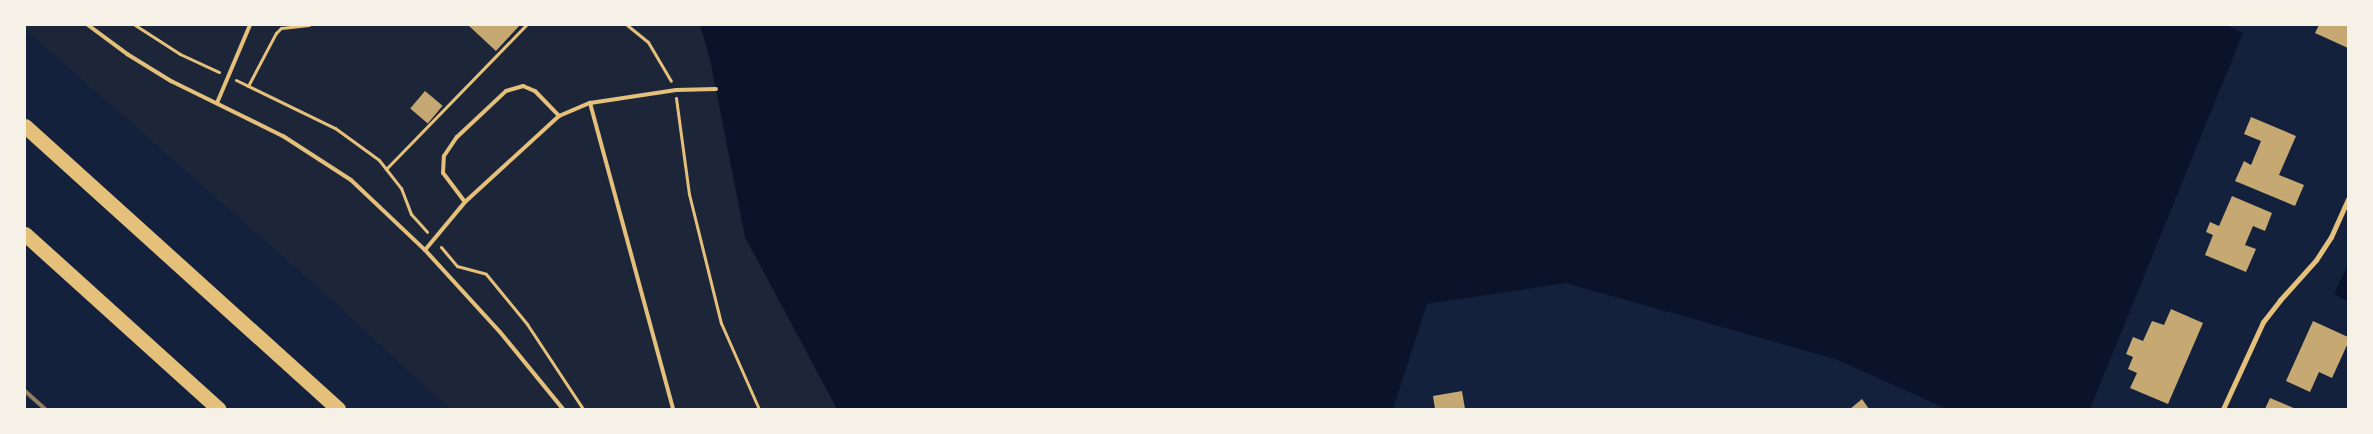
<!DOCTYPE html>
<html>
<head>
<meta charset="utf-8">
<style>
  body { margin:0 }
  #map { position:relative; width:2373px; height:434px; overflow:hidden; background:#14213d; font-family:Bitter,serif }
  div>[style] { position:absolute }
  .green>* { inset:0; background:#1d2539 }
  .water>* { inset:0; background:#0b132b }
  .building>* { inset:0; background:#c6a872; transform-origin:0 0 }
  .path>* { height:3px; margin:-1.5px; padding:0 1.5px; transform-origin:1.5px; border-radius:1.5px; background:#e5c07b }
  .service>* { height:4px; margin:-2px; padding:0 2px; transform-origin:2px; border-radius:2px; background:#e5c07b }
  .minor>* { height:5px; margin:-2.5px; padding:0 2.5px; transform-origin:2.5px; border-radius:2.5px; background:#e5c07b }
  .motorway>* { height:15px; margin:-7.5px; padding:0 7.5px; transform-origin:7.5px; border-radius:7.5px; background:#e5c07b }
  .rail>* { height:4px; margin:-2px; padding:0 2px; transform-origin:2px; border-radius:2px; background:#918062 }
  span { translate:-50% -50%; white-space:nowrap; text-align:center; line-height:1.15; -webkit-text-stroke:5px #f6f1e7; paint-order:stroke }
  .frame { position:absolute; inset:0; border:26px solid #f6f1e7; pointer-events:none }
</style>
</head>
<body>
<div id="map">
  <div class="green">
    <i style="clip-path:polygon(25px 25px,700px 25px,710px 59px,745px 237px,837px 409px,450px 409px,318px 287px,25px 29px)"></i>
  </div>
  <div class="water">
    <i style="clip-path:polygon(700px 25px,2226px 25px,2243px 33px,2090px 409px,1947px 409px,1835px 359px,1566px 283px,1427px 304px,1393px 409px,837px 409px,745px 237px,710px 59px)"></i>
    <i style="clip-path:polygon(2348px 264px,2348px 302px,2334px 294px)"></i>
  </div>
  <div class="building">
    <i style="clip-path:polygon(468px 25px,520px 25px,496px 51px)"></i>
    <i style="clip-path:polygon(2319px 25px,2348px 25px,2348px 48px,2315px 33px)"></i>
    <i style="left:425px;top:91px;width:23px;height:23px;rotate:40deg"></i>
    <i style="clip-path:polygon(2251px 117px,2296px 136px,2279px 175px,2304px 185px,2295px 206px,2235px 181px,2244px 161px,2251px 165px,2261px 141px,2244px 134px)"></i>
    <i style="clip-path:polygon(2232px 196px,2272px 213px,2265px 231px,2253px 226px,2245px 245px,2256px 249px,2246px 272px,2205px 255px,2213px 235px,2206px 232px,2210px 222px,2219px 226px)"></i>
    <i style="clip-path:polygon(2171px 309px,2203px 323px,2168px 404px,2130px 388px,2137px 373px,2128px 369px,2133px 357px,2126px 354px,2133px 337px,2143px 341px,2152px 321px,2164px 325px)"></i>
    <i style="clip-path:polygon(2313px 321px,2348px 337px,2348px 343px,2332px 378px,2319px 372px,2310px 392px,2286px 381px)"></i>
    <i style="clip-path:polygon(1462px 391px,1465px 409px,1435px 409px,1433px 396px)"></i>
    <i style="clip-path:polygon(2270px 398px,2296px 409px,2265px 409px)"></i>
    <i style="clip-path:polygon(1862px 399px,1869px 409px,1850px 409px)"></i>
  </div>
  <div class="path">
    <i style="left:135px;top:25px;width:54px;rotate:32.8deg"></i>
    <i style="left:180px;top:54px;width:43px;rotate:24.8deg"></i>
    <i style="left:627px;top:25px;width:27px;rotate:39deg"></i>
    <i style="left:648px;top:42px;width:45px;rotate:59.5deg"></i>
    <i style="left:236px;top:80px;width:110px;rotate:25.9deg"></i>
    <i style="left:335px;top:128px;width:54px;rotate:36deg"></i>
    <i style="left:379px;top:160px;width:36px;rotate:52deg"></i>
    <i style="left:401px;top:188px;width:28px;rotate:69deg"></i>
    <i style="left:411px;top:214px;width:24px;rotate:48deg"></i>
    <i style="left:248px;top:86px;width:60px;rotate:-62.2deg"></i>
    <i style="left:276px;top:33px;width:7px;rotate:-45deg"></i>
    <i style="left:281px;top:28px;width:28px;rotate:-6deg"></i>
    <i style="left:676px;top:98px;width:97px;rotate:82.3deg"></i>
    <i style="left:689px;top:194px;width:133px;rotate:76.1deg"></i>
    <i style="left:721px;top:323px;width:94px;rotate:66.2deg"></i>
    <i style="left:386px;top:169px;width:201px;rotate:-45.8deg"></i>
    <i style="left:441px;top:247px;width:25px;rotate:50deg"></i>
    <i style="left:457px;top:266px;width:30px;rotate:15deg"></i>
    <i style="left:486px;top:274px;width:65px;rotate:50.6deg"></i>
    <i style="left:527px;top:324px;width:102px;rotate:56.6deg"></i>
  </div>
  <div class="service">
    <i style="left:88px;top:25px;width:49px;rotate:36.6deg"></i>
    <i style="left:127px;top:54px;width:52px;rotate:31.5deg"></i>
    <i style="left:171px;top:81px;width:125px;rotate:26.2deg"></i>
    <i style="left:283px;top:136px;width:81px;rotate:32.9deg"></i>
    <i style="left:351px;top:180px;width:102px;rotate:43.4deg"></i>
    <i style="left:425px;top:250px;width:111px;rotate:47.6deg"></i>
    <i style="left:500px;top:332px;width:99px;rotate:50.7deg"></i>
    <i style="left:217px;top:103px;width:85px;rotate:-67.1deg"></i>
    <i style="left:590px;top:103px;width:317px;rotate:74.8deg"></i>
    <i style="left:465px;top:202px;width:36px;rotate:-127deg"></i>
    <i style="left:443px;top:173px;width:17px;rotate:-87deg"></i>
    <i style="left:444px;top:156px;width:23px;rotate:-56deg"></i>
    <i style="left:457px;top:137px;width:67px;rotate:-43.2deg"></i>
    <i style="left:506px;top:91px;width:18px;rotate:-16deg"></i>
    <i style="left:523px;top:86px;width:13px;rotate:23deg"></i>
    <i style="left:535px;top:91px;width:35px;rotate:46deg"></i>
    <i style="left:425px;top:250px;width:62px;rotate:-50.2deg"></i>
    <i style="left:465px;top:202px;width:127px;rotate:-42.5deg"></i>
    <i style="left:559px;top:116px;width:34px;rotate:-23deg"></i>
    <i style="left:590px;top:103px;width:87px;rotate:-8.6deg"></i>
    <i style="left:676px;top:90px;width:40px;rotate:-1.4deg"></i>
  </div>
  <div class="minor">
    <i style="left:2223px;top:409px;width:96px;rotate:-65.3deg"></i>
    <i style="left:2263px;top:322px;width:28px;rotate:-52deg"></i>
    <i style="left:2280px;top:300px;width:54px;rotate:-48deg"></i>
    <i style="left:2316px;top:260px;width:27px;rotate:-57deg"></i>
    <i style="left:2331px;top:237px;width:42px;rotate:-65.9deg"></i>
  </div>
  <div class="motorway">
    <i style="left:25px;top:126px;width:422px;rotate:42.1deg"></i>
    <i style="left:25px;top:234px;width:261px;rotate:42.1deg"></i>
  </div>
  <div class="rail">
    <i style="left:25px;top:391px;width:27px;rotate:42deg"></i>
  </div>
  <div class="frame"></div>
</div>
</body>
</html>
